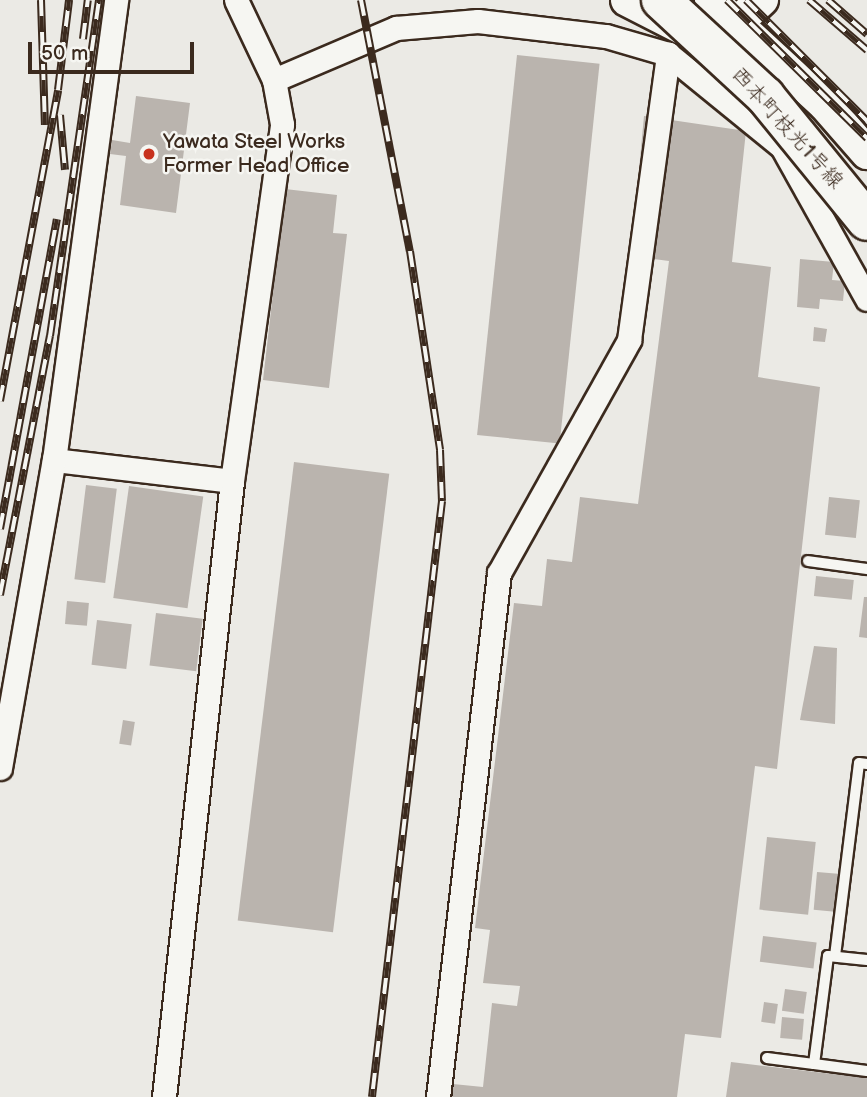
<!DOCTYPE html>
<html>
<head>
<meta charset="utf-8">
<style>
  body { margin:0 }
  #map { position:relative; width:867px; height:1097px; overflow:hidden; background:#ebeae5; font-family:"Balsamiq Sans","Klee One",sans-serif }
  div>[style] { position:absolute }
  .building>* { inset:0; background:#bab4ae; transform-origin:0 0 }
  .roads { filter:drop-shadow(2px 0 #3b2a1e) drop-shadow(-2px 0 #3b2a1e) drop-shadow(0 2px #3b2a1e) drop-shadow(0 -2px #3b2a1e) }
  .lane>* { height:10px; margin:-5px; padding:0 5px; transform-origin:5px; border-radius:5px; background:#f6f6f2 }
  .street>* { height:23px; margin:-11.5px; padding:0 11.5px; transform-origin:11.5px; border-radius:11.5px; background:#f6f6f2 }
  .secondary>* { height:32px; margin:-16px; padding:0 16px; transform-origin:16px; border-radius:16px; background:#f6f6f2 }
  .rail>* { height:8px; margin-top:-4px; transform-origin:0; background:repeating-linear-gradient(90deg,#f6f6f2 0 16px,#3b2a1e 0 32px); box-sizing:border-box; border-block:2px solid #3b2a1e }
  .bridges { filter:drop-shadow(2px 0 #3b2a1e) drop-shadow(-2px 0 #3b2a1e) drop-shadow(0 2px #3b2a1e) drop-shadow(0 -2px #3b2a1e) }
  .highway-bridge>* { height:38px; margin:-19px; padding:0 19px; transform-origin:19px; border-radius:19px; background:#f6f6f2 }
  .dots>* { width:19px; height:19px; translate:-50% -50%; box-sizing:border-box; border:4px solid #f6f6f2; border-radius:50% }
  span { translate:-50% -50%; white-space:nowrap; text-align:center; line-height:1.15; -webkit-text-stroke:5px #f6f6f2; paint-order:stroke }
  .street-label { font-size:21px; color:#3b2a1e }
  .poi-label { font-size:21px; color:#3b2a1e }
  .left { translate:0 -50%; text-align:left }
  .scale { position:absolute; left:28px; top:42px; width:166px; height:32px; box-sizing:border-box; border:4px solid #3b2a1e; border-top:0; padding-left:9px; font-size:21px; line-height:24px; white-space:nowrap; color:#3b2a1e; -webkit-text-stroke:5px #f6f6f2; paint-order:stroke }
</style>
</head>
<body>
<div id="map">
  <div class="building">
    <i style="left:517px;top:55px;width:83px;height:382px;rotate:6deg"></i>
    <i style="clip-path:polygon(136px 96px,190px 103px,176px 213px,120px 205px,126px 156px,110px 154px,112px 140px,130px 143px)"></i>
    <i style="clip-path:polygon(644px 116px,746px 131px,732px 262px,771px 267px,758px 377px,820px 387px,777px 769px,755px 766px,721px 1038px,685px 1034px,677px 1097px,452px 1097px,453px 1084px,483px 1087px,492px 1003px,517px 1006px,520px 986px,483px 983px,490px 930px,475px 928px,514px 603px,542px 606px,547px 559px,572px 562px,580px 497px,638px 504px,669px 261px,631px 256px)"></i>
    <i style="clip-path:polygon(285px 189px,337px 195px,333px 233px,347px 234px,329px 388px,263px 380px)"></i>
    <i style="clip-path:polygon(800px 259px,834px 262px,832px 280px,845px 281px,843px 301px,820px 299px,819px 309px,797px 307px)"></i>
    <i style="clip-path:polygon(814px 327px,827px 329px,825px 342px,813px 341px)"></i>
    <i style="left:294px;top:462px;width:96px;height:462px;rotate:7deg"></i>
    <i style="left:86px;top:485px;width:31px;height:95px;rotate:7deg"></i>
    <i style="left:129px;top:486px;width:75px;height:113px;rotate:8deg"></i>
    <i style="left:829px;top:497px;width:31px;height:38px;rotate:6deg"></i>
    <i style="left:816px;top:576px;width:38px;height:20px;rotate:6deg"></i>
    <i style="clip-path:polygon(864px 597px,867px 597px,867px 638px,859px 637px)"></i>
    <i style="left:67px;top:601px;width:22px;height:23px;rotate:5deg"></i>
    <i style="left:156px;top:613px;width:47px;height:53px;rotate:7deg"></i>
    <i style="left:97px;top:620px;width:35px;height:45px;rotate:7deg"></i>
    <i style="clip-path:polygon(814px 646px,837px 648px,835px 724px,800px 720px)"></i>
    <i style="left:123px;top:720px;width:12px;height:24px;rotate:9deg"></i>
    <i style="left:767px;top:837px;width:49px;height:73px;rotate:6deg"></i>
    <i style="left:817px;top:872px;width:24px;height:38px;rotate:5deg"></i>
    <i style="left:763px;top:936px;width:54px;height:26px;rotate:7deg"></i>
    <i style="left:785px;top:989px;width:22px;height:22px;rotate:8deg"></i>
    <i style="left:764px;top:1002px;width:14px;height:20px;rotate:8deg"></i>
    <i style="left:782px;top:1017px;width:22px;height:21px;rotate:5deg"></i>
    <i style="clip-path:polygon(731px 1062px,867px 1078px,867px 1097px,726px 1097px)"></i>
  </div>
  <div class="roads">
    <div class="lane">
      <i style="left:808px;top:561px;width:60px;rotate:7.7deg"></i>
      <i style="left:835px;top:956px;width:194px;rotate:-82.9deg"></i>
      <i style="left:859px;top:763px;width:8px;rotate:7deg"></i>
      <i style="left:767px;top:1058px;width:47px;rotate:7.3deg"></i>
      <i style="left:814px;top:1064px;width:109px;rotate:-82.6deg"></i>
      <i style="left:828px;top:956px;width:39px;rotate:6deg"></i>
      <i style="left:814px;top:1064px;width:53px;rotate:7.5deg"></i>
    </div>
    <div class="street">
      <i style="left:236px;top:0;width:89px;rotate:64.6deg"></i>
      <i style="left:274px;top:80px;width:133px;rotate:-23.1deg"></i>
      <i style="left:396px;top:28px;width:82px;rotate:-4.9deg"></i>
      <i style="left:478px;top:21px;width:129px;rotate:6.7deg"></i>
      <i style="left:606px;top:36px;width:65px;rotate:16.2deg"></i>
      <i style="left:668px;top:54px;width:147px;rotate:39.2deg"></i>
      <i style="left:782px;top:147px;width:174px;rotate:60.8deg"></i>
      <i style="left:54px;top:460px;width:179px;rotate:6.7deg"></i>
      <i style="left:0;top:768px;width:313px;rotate:-80.1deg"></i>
      <i style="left:54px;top:460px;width:464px;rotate:-82.3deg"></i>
      <i style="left:164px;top:1097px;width:620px;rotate:-83.7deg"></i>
      <i style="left:232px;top:481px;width:360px;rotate:-82deg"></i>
      <i style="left:282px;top:124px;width:45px;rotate:-100.3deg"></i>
      <i style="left:438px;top:1097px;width:528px;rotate:-83.36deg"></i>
      <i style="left:499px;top:573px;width:267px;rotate:-60.8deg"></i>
      <i style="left:629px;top:340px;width:289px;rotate:-82.2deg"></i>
    </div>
    <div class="secondary">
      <i style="left:627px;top:0;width:62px;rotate:27deg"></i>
      <i style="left:711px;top:0;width:155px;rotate:42.6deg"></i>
      <i style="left:825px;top:105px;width:64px;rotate:48.8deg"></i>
      <i style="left:717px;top:29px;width:22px;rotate:-18deg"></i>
      <i style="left:738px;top:22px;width:33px;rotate:-43deg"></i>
    </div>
  </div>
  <div class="rail">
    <i style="left:41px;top:0;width:125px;rotate:88.2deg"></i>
    <i style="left:361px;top:0;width:256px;rotate:79deg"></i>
    <i style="left:410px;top:251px;width:201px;rotate:81.4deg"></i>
    <i style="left:440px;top:450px;width:51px;rotate:87.8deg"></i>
    <i style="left:442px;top:501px;width:600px;rotate:96.7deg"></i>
    <i style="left:727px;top:0;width:197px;rotate:44.6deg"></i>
    <i style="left:746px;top:0;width:171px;rotate:45deg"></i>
    <i style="left:809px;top:0;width:77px;rotate:40.8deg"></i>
    <i style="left:828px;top:0;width:52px;rotate:41.1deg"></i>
    <i style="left:83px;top:39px;width:39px;rotate:-83deg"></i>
    <i style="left:60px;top:115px;width:55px;rotate:84.8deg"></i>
    <i style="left:0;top:401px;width:316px;rotate:-79.4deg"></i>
    <i style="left:58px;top:90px;width:91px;rotate:-83deg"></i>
    <i style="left:0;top:529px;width:315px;rotate:-79.6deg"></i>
    <i style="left:0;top:595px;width:264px;rotate:-79.1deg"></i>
    <i style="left:50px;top:336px;width:340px;rotate:-81.7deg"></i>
  </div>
  <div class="bridges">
    <div class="highway-bridge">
      <i style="left:661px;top:0;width:142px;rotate:42.7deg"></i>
      <i style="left:765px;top:96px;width:161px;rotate:50.8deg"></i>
    </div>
  </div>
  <div class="dots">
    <i style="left:149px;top:154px;background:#c8321e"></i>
  </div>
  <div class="street-label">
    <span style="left:787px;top:128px;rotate:48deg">西本町枝光1号線</span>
  </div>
  <div class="poi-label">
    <span class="left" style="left:163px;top:154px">Yawata Steel Works<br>Former Head Office</span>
  </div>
  <div class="scale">50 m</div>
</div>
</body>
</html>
